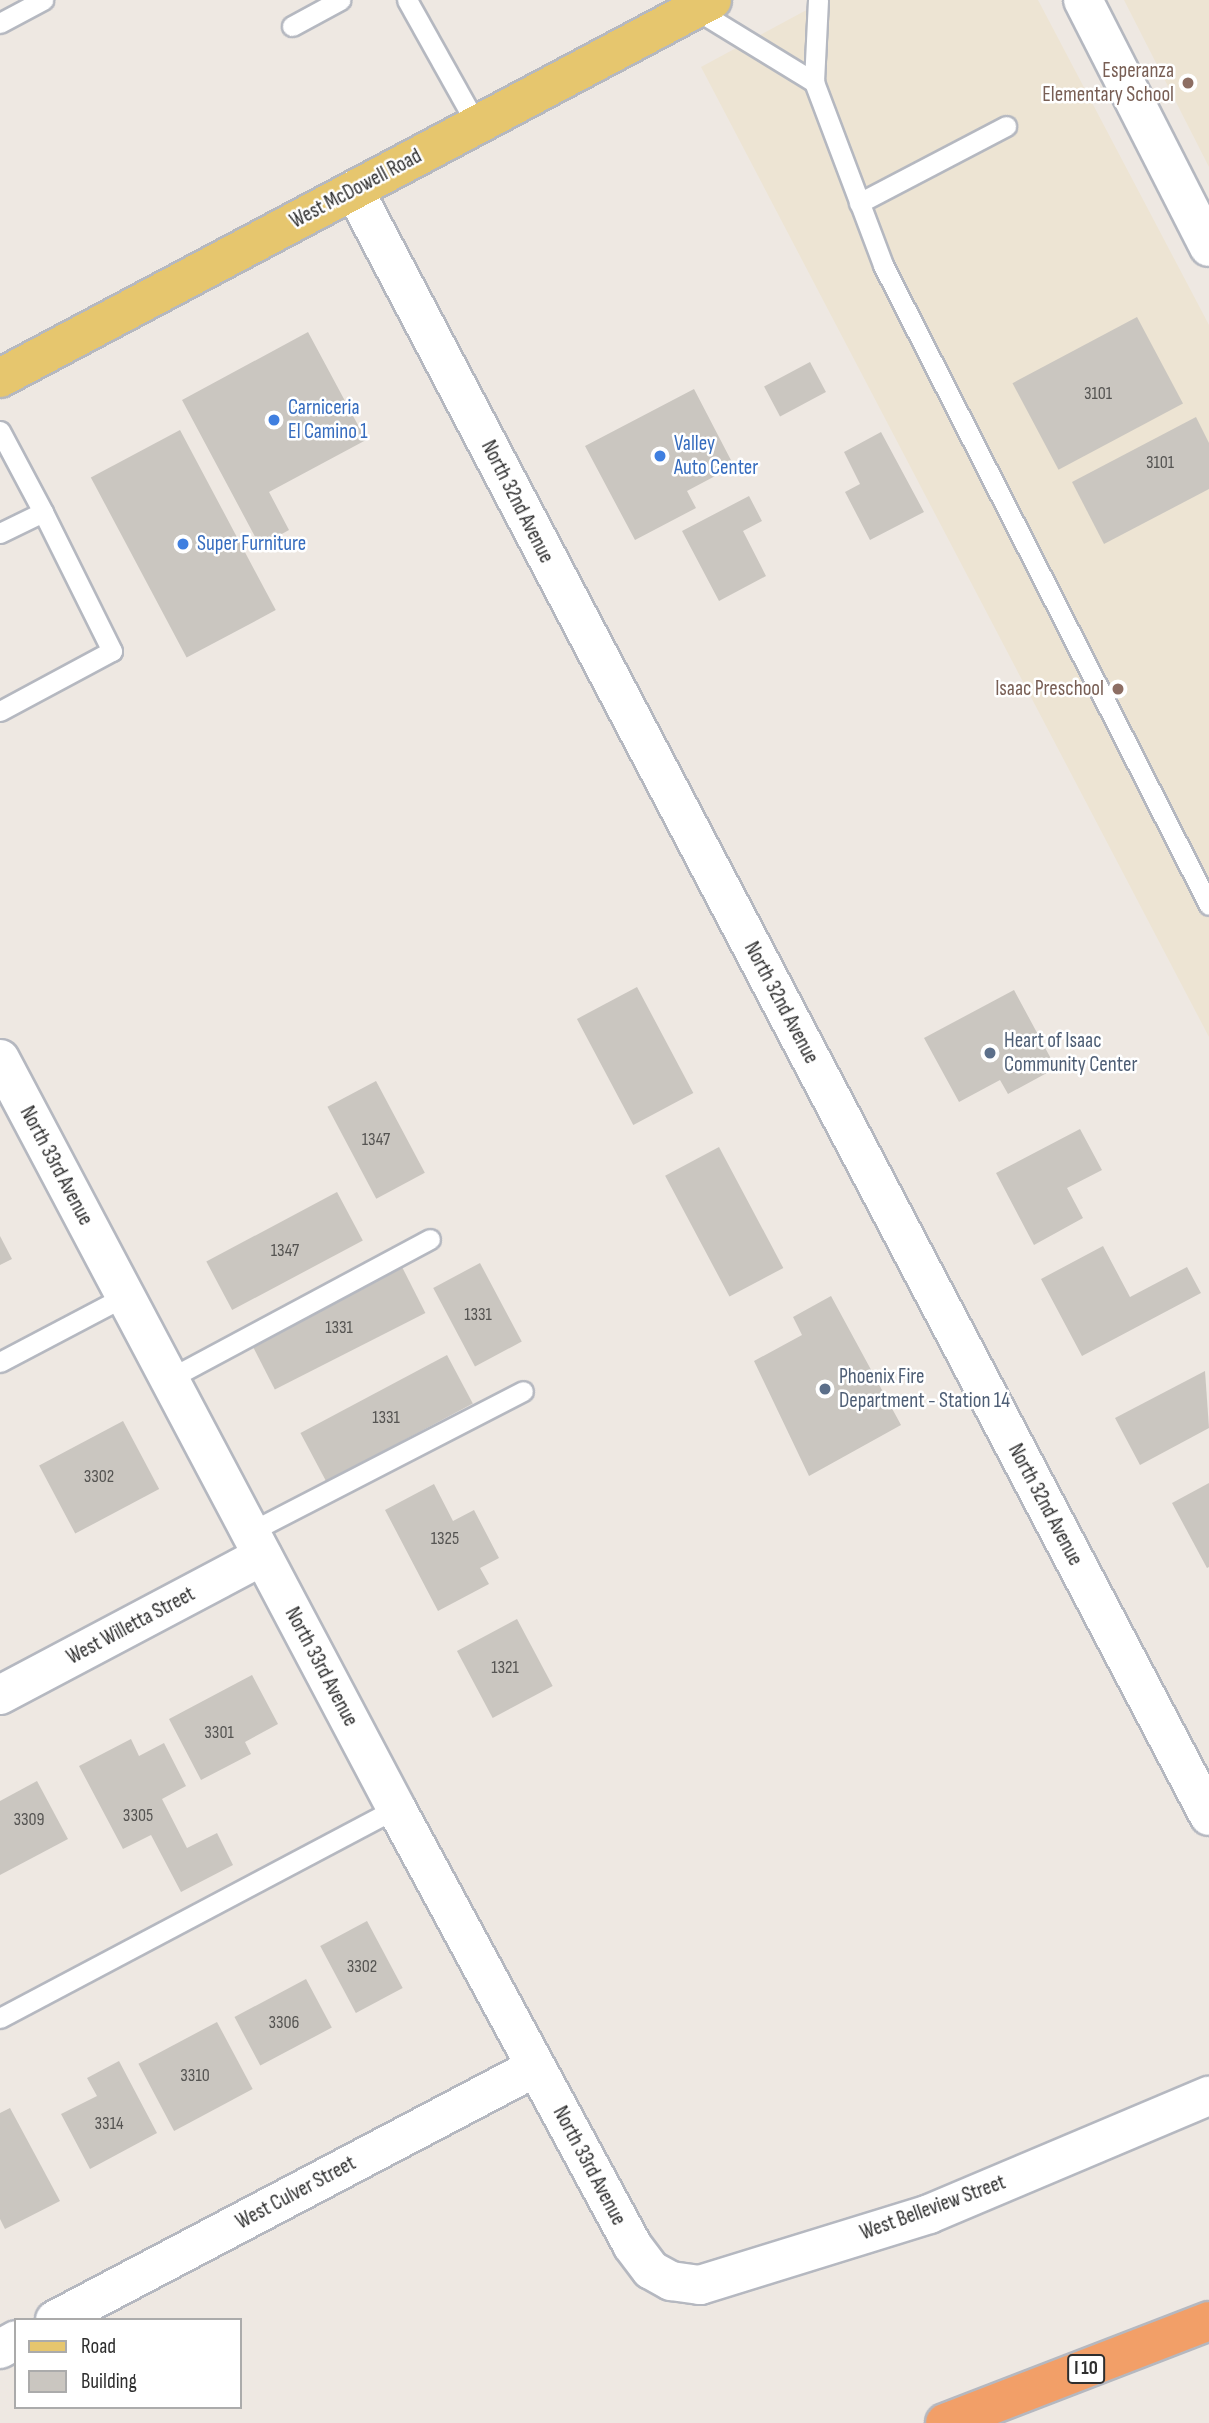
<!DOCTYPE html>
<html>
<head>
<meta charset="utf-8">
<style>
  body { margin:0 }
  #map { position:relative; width:1209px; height:2423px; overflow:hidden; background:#eee8e2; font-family:"Sofia Sans Condensed",sans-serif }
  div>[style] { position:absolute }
  .education>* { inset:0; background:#ede4d3 }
  .building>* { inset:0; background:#cac6c0; transform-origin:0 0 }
  .roads { filter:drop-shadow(2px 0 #b5b8c0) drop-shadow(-2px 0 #b5b8c0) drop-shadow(0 2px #b5b8c0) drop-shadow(0 -2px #b5b8c0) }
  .lane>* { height:19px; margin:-9.5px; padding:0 9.5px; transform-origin:9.5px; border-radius:9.5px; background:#fff }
  .street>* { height:38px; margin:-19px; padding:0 19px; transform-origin:19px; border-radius:19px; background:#fff }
  .secondary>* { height:38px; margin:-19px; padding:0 19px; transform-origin:19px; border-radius:19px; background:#fff }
  .primary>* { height:38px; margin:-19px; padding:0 19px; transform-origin:19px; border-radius:19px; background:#e6c66e }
  .highway>* { height:38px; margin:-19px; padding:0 19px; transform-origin:19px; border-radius:19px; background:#f29f68 }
  .dots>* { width:19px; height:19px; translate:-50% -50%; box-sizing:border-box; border:4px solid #fff; border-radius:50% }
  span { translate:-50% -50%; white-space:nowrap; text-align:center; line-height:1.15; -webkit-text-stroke:5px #fff; paint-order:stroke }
  .number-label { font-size:18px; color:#555452 }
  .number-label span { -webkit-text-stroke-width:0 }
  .shield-label span { padding:2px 5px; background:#fff; border:2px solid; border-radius:5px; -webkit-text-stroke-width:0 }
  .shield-label { font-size:19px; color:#2e2e2e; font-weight:700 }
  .education-label { font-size:21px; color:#785e54 }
  .right { translate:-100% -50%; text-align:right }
  .street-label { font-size:21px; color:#2e2e2e }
  .shop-label { font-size:21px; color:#366cbe }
  .left { translate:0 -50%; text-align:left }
  .service-label { font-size:21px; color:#4e5e75 }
  .legend { position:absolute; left:14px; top:2318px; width:228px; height:91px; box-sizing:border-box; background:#fff; border:2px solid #ababab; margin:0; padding:9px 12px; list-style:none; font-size:21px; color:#2e2e2e }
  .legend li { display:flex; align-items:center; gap:14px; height:35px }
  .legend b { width:35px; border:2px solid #ababab }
</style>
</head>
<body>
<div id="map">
  <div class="education">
    <i style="clip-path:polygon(825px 0,1038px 0,1209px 325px,1209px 1037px,701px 67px)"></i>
    <i style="clip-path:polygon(1124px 0,1209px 0,1209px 167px)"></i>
  </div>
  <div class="building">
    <i style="left:1137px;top:317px;width:98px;height:141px;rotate:62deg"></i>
    <i style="clip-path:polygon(308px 332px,366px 440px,269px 492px,289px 530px,260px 546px,182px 400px)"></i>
    <i style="left:810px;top:362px;width:34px;height:52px;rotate:62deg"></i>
    <i style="clip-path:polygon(694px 389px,734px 466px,687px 491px,696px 508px,635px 540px,585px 446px)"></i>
    <i style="clip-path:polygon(1196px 417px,1209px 443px,1209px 489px,1104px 544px,1072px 482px)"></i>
    <i style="left:180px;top:430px;width:204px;height:101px;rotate:62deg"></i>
    <i style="clip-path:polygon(881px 432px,924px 512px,870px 540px,845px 492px,860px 484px,844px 452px)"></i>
    <i style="clip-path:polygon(749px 496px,762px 521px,743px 531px,766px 576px,719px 601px,682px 531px)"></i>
    <i style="left:637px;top:987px;width:120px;height:68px;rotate:62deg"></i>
    <i style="clip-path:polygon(1014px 990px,1056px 1068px,1008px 1094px,1000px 1080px,959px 1102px,924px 1038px)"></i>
    <i style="left:376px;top:1081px;width:104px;height:55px;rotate:62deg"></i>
    <i style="clip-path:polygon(1080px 1129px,1102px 1170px,1067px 1188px,1083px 1218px,1034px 1245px,996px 1173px)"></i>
    <i style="left:719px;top:1147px;width:137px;height:61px;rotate:62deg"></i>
    <i style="left:337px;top:1192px;width:55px;height:148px;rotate:62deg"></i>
    <i style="clip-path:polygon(0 1236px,12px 1259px,0 1265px)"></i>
    <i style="clip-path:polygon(1103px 1246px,1130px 1297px,1187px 1267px,1201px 1293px,1082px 1356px,1041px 1279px)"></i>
    <i style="left:400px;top:1263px;width:56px;height:169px;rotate:63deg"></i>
    <i style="left:480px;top:1263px;width:89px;height:53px;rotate:62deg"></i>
    <i style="clip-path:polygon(831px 1296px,901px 1425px,809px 1476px,754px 1361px,802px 1335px,793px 1317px)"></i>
    <i style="left:447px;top:1355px;width:55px;height:166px;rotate:62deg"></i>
    <i style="clip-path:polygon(1205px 1371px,1209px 1428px,1140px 1465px,1115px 1418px)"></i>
    <i style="left:123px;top:1421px;width:77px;height:95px;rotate:62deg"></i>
    <i style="clip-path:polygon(1209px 1483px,1209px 1567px,1207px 1568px,1172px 1503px)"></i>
    <i style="clip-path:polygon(434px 1484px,453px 1521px,474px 1510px,499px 1558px,480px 1568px,489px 1584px,438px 1611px,385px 1510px)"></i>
    <i style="left:517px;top:1619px;width:76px;height:68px;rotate:62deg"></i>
    <i style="clip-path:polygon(252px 1675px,278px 1724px,245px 1742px,251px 1754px,201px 1780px,169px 1719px)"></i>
    <i style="clip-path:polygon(131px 1739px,139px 1756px,164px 1743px,186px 1786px,162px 1799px,187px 1848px,217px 1833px,233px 1865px,181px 1892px,151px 1835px,123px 1849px,79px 1766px)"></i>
    <i style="clip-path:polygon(37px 1781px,68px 1839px,0 1875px,0 1801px)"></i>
    <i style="left:367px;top:1921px;width:76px;height:53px;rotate:62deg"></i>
    <i style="left:306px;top:1979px;width:55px;height:81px;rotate:62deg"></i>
    <i style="left:217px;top:2022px;width:76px;height:89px;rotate:62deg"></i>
    <i style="clip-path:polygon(119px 2061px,157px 2133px,90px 2169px,61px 2114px,97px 2096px,87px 2078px)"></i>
    <i style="clip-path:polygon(10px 2108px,60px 2201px,5px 2229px,0 2219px,0 2113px)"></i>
  </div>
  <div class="roads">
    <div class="lane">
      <i style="left:407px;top:0;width:143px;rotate:60.8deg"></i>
      <i style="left:818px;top:0;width:82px;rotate:92.8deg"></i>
      <i style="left:814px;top:82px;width:196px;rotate:69.3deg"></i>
      <i style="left:883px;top:265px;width:718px;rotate:63.01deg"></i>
      <i style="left:695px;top:9px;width:140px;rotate:31.5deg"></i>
      <i style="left:0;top:23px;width:49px;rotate:-28.1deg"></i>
      <i style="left:292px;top:26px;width:55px;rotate:-28.4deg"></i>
      <i style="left:859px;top:203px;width:166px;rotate:-27.6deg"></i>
      <i style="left:0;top:431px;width:92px;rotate:62deg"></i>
      <i style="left:43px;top:512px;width:48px;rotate:154deg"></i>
      <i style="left:0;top:711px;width:127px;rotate:-28.2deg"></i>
      <i style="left:112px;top:651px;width:155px;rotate:-116.4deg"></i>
      <i style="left:0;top:1362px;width:141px;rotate:-27.8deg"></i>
      <i style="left:169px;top:1379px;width:296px;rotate:-28.2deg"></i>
      <i style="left:250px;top:1532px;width:307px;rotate:-27.3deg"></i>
      <i style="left:0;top:2018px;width:448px;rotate:-27.9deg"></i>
    </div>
    <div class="street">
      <i style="left:354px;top:190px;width:1837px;rotate:62.26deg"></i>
      <i style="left:0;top:1059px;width:847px;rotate:62.13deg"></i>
      <i style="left:396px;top:1808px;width:497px;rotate:61.6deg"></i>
      <i style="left:632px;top:2245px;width:31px;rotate:53deg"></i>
      <i style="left:651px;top:2270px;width:23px;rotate:29deg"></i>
      <i style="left:671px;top:2281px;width:29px;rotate:8deg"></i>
      <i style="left:700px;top:2285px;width:240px;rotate:-17.2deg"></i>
      <i style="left:929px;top:2214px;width:304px;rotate:-22.9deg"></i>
      <i style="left:0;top:1695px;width:297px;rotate:-27.9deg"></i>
      <i style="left:55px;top:2320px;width:543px;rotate:-27.74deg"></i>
      <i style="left:0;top:2349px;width:18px;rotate:-29deg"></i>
    </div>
    <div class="secondary">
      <i style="left:1083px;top:0;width:277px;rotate:63deg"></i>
    </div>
    <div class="primary">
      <i style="left:0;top:378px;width:806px;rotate:-27.96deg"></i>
    </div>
    <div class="highway">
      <i style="left:945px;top:2423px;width:283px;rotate:-21.1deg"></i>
    </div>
  </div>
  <div class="dots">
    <i style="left:1188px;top:83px;background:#8d6e63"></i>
    <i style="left:274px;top:420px;background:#3f7fe0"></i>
    <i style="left:660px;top:456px;background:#3f7fe0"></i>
    <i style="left:183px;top:544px;background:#3f7fe0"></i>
    <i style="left:1118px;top:689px;background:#8d6e63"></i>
    <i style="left:990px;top:1053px;background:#5c6f8a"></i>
    <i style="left:825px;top:1389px;background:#5c6f8a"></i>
  </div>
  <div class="number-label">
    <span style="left:1098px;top:394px">3101</span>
    <span style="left:1160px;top:463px">3101</span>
    <span style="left:376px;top:1140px">1347</span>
    <span style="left:285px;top:1251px">1347</span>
    <span style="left:478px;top:1315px">1331</span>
    <span style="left:339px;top:1328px">1331</span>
    <span style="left:386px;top:1418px">1331</span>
    <span style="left:99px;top:1477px">3302</span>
    <span style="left:445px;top:1539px">1325</span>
    <span style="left:505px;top:1668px">1321</span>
    <span style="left:219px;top:1733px">3301</span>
    <span style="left:138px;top:1816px">3305</span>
    <span style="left:29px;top:1820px">3309</span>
    <span style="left:362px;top:1967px">3302</span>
    <span style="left:284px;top:2023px">3306</span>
    <span style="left:195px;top:2076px">3310</span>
    <span style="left:109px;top:2124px">3314</span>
  </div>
  <div class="shield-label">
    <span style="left:1086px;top:2369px">I 10</span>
  </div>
  <div class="education-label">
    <span class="right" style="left:1174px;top:83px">Esperanza<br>Elementary School</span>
    <span class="right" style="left:1104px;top:689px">Isaac Preschool</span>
  </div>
  <div class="street-label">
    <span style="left:356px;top:189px;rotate:-28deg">West McDowell Road</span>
    <span style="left:517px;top:502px;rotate:63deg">North 32nd Avenue</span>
    <span style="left:781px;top:1003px;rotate:62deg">North 32nd Avenue</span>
    <span style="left:56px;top:1166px;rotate:62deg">North 33rd Avenue</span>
    <span style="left:1045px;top:1505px;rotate:62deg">North 32nd Avenue</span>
    <span style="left:131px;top:1626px;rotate:-28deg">West Willetta Street</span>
    <span style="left:321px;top:1667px;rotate:62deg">North 33rd Avenue</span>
    <span style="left:589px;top:2166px;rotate:62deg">North 33rd Avenue</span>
    <span style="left:296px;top:2193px;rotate:-28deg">West Culver Street</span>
    <span style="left:933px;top:2208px;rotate:-20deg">West Belleview Street</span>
  </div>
  <div class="shop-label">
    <span class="left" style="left:288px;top:420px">Carniceria<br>El Camino 1</span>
    <span class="left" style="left:674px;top:456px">Valley<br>Auto Center</span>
    <span class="left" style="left:197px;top:544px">Super Furniture</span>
  </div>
  <div class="service-label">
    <span class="left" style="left:1004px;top:1053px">Heart of Isaac<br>Community Center</span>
    <span class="left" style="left:839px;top:1389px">Phoenix Fire<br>Department - Station 14</span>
  </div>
  <ul class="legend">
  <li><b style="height:9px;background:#e6c66e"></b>Road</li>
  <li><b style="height:19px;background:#cac6c0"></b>Building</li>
  </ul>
</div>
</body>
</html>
